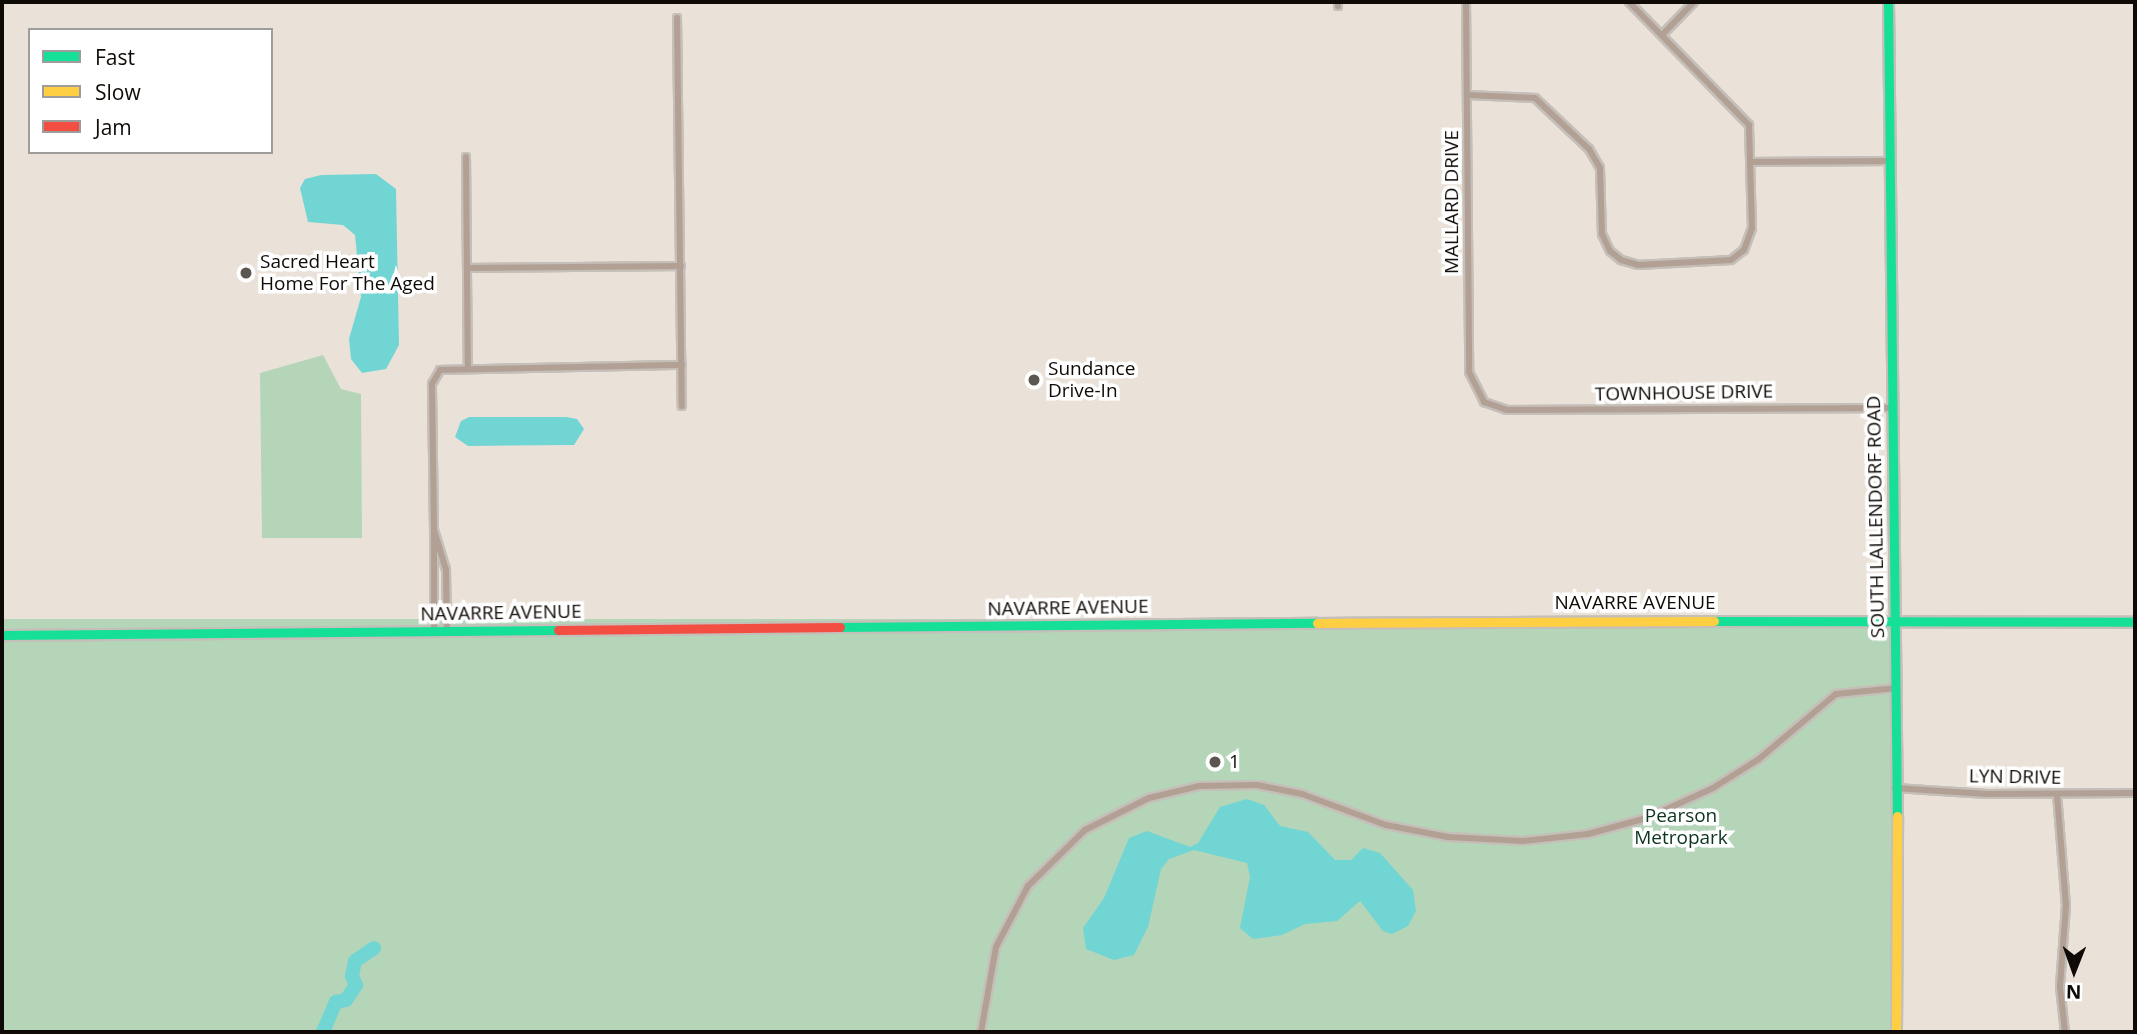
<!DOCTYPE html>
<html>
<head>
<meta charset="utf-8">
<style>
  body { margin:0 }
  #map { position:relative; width:2137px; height:1034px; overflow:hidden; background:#eae2d9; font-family:"Open Sans",sans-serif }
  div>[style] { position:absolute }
  .green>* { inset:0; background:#b5d5b9; transform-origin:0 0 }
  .water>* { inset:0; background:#70d5d3 }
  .river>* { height:14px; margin:-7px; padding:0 7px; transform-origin:7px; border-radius:7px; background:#70d5d3 }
  .roads { filter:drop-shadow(2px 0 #c5bfb9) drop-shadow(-2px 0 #c5bfb9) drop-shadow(0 2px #c5bfb9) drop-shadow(0 -2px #c5bfb9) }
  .street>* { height:6px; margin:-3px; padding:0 3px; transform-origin:3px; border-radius:3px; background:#b2a095 }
  .fast>* { height:9px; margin:-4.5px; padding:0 4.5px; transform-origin:4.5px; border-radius:4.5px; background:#16e098 }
  .slow>* { height:9px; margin:-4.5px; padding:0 4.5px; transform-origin:4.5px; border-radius:4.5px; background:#ffcf43 }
  .jam>* { height:9px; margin:-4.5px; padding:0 4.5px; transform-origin:4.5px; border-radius:4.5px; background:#f24e42 }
  .dots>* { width:19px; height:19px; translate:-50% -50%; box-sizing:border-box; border:4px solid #fff; border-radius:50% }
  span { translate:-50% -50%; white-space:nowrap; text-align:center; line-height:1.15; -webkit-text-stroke:7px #fff; paint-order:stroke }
  .street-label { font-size:19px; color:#0f0a06 }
  .poi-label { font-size:19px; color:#0f0a06 }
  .left { translate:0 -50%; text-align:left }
  .park-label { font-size:19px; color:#0d341d }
  .frame { position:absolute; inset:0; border:4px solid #0f0a06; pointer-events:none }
  .legend { position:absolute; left:28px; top:28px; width:245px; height:126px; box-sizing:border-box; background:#fff; border:2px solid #9f9d9b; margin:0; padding:9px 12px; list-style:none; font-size:21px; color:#0f0a06 }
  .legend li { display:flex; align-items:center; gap:14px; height:35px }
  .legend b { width:35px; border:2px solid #9f9d9b }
  .north { position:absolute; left:2039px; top:936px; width:70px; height:70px; -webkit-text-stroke:5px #fff; paint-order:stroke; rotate:181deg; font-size:19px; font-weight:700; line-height:28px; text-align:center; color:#0f0a06 }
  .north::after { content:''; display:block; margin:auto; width:24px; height:32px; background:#0f0a06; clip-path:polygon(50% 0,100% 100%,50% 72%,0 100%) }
</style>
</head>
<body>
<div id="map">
  <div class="green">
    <i style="clip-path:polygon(323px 355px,341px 389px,361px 394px,362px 538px,262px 538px,260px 373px)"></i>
    <i style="left:1897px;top:619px;width:413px;height:1895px;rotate:90deg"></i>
  </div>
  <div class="water">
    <i style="clip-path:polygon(376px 174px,396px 189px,399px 345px,386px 369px,362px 373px,351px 359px,349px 339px,361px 297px,355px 235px,343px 225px,308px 222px,300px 188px,305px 179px,321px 175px)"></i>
    <i style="clip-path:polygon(469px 417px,566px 417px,577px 419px,584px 429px,574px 445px,468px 446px,455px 437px,461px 421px)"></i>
    <i style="clip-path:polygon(1247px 799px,1264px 805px,1280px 826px,1308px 832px,1335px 860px,1351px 860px,1363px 848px,1380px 853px,1413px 890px,1416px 911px,1408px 926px,1392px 934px,1383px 931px,1360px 901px,1337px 921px,1305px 924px,1282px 935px,1253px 939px,1240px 928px,1250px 877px,1247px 863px,1194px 850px,1169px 859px,1161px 869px,1148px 927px,1134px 955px,1114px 960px,1086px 949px,1083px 928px,1104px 898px,1129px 838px,1147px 831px,1190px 847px,1198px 843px,1220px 807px)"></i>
  </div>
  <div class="river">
    <i style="left:323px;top:1032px;width:33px;rotate:-67deg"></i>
    <i style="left:336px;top:1002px;width:10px;rotate:-11deg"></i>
    <i style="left:346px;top:1000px;width:18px;rotate:-56deg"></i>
    <i style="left:356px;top:985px;width:10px;rotate:-114deg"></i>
    <i style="left:352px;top:976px;width:15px;rotate:-79deg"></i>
    <i style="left:355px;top:961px;width:23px;rotate:-34deg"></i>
  </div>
  <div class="roads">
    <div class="street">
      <i style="left:1338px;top:2px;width:4px;rotate:90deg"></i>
      <i style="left:1466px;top:2px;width:370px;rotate:89.5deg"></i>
      <i style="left:1469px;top:372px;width:34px;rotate:63deg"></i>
      <i style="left:1484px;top:402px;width:24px;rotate:19deg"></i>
      <i style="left:1507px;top:410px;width:384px;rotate:-0.3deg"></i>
      <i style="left:677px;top:18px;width:388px;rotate:89.3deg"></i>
      <i style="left:1662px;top:35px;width:46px;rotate:-45.9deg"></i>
      <i style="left:1467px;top:95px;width:68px;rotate:2.5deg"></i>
      <i style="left:1535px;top:98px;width:74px;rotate:43.4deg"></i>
      <i style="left:1589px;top:149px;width:22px;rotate:60deg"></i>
      <i style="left:1600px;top:168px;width:66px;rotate:88.3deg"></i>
      <i style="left:1602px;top:234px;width:19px;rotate:65deg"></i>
      <i style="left:1610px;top:251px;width:14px;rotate:39deg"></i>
      <i style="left:1621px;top:260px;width:18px;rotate:16deg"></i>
      <i style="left:1638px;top:265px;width:93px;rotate:-3.1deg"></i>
      <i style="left:1731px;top:260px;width:16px;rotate:-38deg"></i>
      <i style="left:1744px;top:250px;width:23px;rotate:-70deg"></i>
      <i style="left:1752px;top:228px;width:103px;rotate:-91.7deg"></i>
      <i style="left:1749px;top:125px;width:172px;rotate:-134.3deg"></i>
      <i style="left:466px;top:157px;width:210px;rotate:89.5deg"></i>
      <i style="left:1752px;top:162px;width:137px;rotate:-0.4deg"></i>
      <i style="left:467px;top:268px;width:214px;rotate:-0.5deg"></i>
      <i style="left:434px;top:530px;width:146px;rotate:-90.8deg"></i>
      <i style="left:432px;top:384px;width:16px;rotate:-60deg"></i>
      <i style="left:440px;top:370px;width:242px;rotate:-1.2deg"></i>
      <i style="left:434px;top:631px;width:101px;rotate:-90deg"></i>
      <i style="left:434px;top:530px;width:42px;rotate:73.3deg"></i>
      <i style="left:446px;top:570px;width:62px;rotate:89.1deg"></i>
      <i style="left:1895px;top:788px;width:92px;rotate:3.7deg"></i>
      <i style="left:1987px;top:794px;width:148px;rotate:-0.4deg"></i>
      <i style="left:2057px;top:794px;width:111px;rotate:85.4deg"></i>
      <i style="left:2066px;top:905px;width:82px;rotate:94.2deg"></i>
      <i style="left:2060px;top:987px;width:45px;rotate:83.7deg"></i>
      <i style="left:981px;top:1032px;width:86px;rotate:-80deg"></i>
      <i style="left:996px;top:947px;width:69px;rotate:-62.3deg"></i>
      <i style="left:1028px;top:886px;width:80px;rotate:-44.5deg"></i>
      <i style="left:1085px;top:830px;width:72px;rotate:-26.6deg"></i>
      <i style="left:1149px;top:798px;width:51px;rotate:-13.5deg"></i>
      <i style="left:1199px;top:786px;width:58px;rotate:-1deg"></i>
      <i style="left:1257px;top:785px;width:46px;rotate:11.3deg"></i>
      <i style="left:1302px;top:794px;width:90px;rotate:20.3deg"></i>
      <i style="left:1386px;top:825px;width:63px;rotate:11deg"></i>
      <i style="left:1448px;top:837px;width:75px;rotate:3.1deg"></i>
      <i style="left:1523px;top:841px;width:65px;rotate:-6.1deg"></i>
      <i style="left:1588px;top:834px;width:61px;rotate:-15.2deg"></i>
      <i style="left:1647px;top:818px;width:72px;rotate:-24.4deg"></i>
      <i style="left:1713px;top:788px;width:54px;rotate:-32.2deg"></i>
      <i style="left:1759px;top:759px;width:101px;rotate:-40.2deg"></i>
      <i style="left:1836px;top:694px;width:61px;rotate:-5.6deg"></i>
    </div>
    <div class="fast">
      <i style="left:1888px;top:2px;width:814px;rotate:89.37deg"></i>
      <i style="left:1714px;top:621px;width:421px;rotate:0.1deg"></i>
      <i style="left:840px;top:627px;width:477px;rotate:-0.5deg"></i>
      <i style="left:2px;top:635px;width:556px;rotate:-0.52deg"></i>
    </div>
    <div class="slow">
      <i style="left:1317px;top:623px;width:397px;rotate:-0.3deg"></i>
      <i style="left:1896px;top:1032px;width:216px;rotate:-89.7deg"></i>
    </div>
    <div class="jam">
      <i style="left:558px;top:630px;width:282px;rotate:-0.6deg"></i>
    </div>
  </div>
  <div class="dots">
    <i style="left:246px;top:273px;background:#5c5650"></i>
    <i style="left:1034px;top:380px;background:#5c5650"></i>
    <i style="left:1215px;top:762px;background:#5c5650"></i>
  </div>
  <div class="street-label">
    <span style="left:1452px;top:202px;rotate:-90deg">MALLARD DRIVE</span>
    <span style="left:1684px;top:393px;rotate:-1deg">TOWNHOUSE DRIVE</span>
    <span style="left:1876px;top:517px;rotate:-91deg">SOUTH LALLENDORF ROAD</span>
    <span style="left:1635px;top:603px">NAVARRE AVENUE</span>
    <span style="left:1068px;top:608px;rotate:-1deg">NAVARRE AVENUE</span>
    <span style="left:501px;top:613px;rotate:-1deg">NAVARRE AVENUE</span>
    <span style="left:2015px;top:777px;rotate:1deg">LYN DRIVE</span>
  </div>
  <div class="poi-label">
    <span class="left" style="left:260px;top:273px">Sacred Heart<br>Home For The Aged</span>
    <span class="left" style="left:1048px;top:380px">Sundance<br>Drive-In</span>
    <span class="left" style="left:1229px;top:762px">1</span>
  </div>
  <div class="park-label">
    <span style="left:1681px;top:827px">Pearson<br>Metropark</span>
  </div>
  <div class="frame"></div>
  <ul class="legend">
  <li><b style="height:9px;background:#16e098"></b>Fast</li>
  <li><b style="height:9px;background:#ffcf43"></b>Slow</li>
  <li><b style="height:9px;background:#f24e42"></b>Jam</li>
  </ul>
  <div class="north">N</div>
</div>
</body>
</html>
